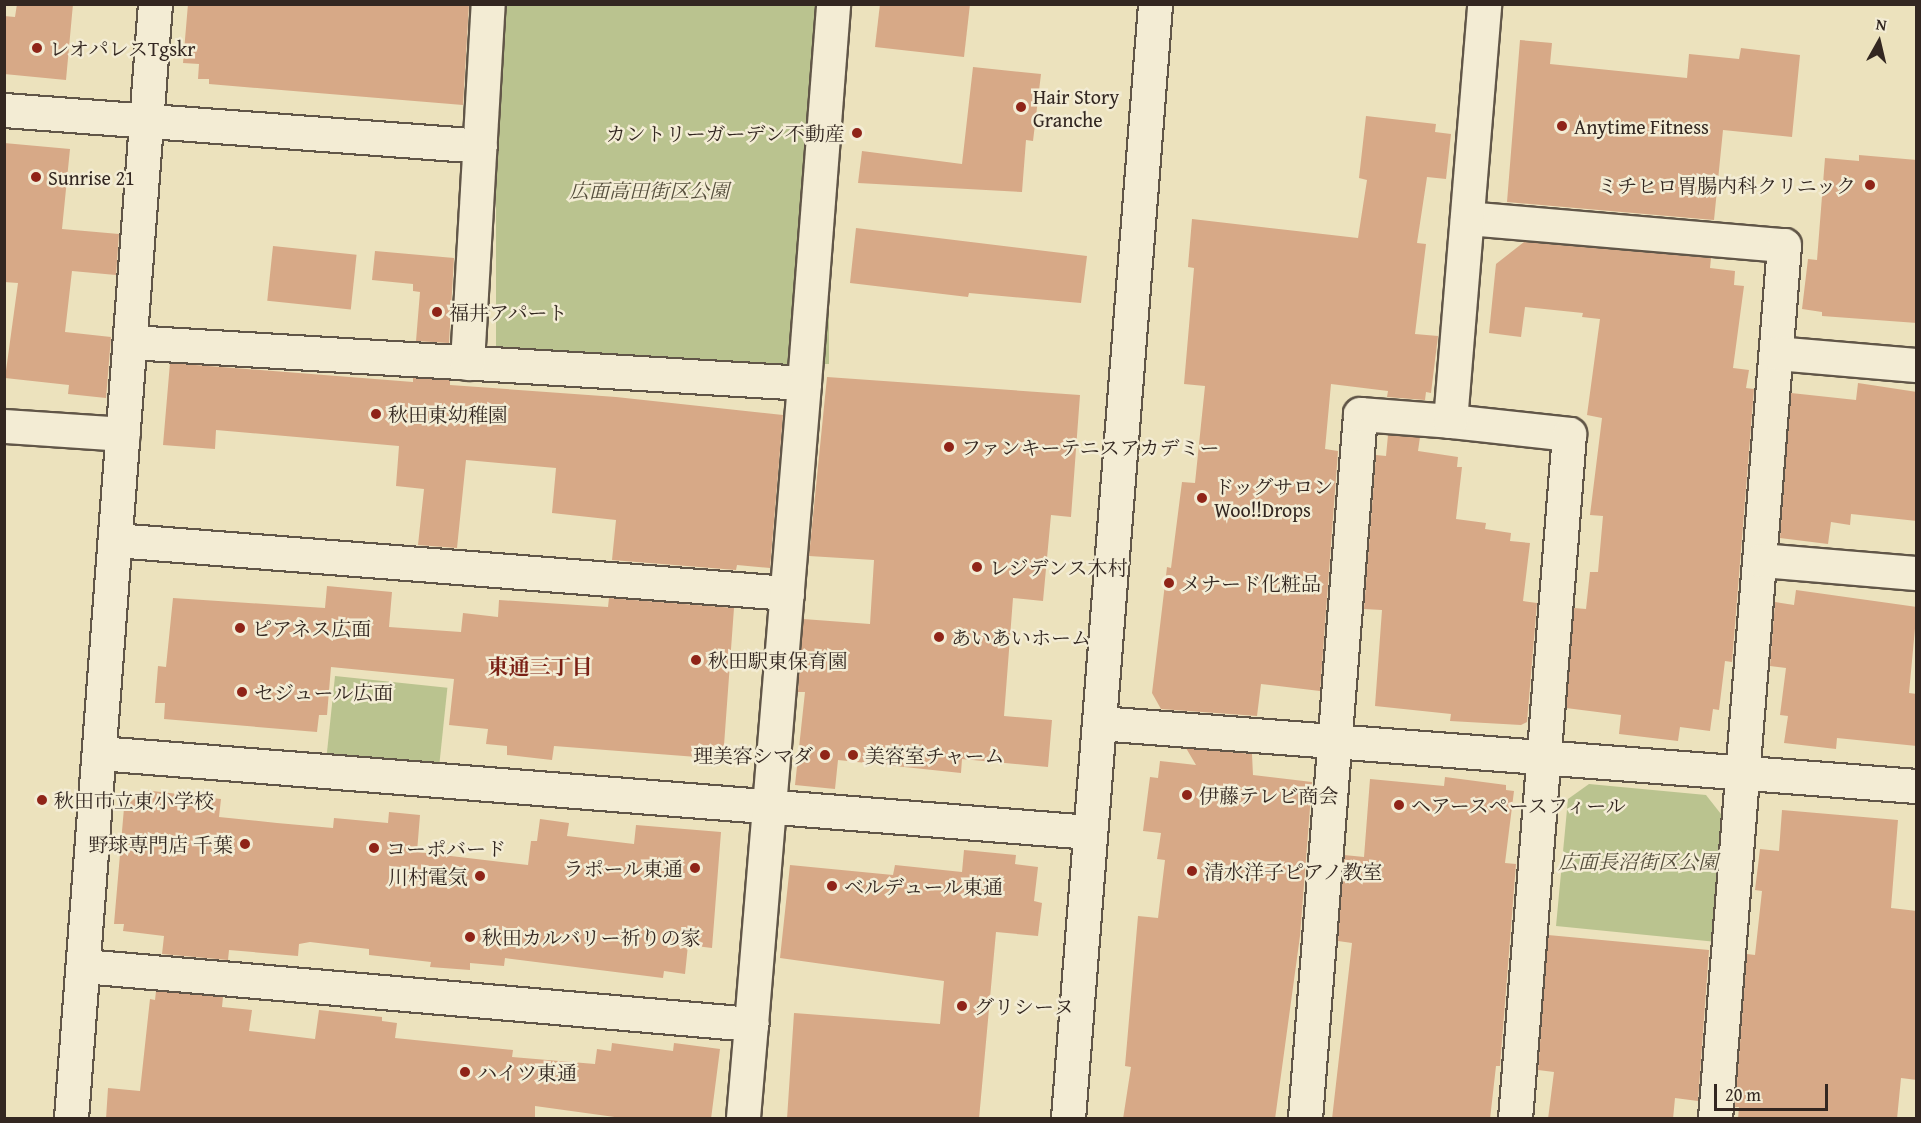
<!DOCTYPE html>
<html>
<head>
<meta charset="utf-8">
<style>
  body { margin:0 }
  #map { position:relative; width:1921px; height:1123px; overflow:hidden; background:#ece2bd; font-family:"Gentium Book Plus","Noto Serif JP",serif }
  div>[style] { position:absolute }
  .green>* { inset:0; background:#bac38f; transform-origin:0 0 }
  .building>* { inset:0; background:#d7a987; transform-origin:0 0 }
  .roads { filter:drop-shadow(2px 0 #615648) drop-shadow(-2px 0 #615648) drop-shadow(0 2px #615648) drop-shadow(0 -2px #615648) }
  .minor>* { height:33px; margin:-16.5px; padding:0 16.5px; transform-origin:16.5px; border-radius:16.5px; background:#f3ecd4 }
  .tertiary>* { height:33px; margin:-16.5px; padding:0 16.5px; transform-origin:16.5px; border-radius:16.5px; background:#f3ecd4 }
  .dots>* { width:16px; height:16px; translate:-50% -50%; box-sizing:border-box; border:3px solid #f3ecd4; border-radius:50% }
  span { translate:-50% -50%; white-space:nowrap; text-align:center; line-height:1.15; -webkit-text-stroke:5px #f3ecd4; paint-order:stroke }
  .poi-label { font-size:20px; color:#332721 }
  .left { translate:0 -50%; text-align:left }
  .right { translate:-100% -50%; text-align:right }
  .park-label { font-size:20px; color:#554e3c; font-style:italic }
  .neighbourhood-label { font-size:21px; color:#7a1f14; font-weight:700 }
  .frame { position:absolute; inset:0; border:6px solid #332721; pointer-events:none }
  .north { position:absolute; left:1849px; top:12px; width:60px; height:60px; -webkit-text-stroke:4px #f3ecd4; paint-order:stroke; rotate:8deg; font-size:16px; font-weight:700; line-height:24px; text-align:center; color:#332721 }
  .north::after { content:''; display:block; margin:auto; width:21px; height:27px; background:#332721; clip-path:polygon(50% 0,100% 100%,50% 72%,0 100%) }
  .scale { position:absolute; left:1714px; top:1084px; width:114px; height:27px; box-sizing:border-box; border:3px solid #332721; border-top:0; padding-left:8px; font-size:18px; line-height:21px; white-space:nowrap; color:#332721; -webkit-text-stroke:4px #f3ecd4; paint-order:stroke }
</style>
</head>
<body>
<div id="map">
  <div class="green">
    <i style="left:496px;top:5px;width:333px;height:359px"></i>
    <i style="left:335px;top:676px;width:113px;height:84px;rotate:6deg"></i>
    <i style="clip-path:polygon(1589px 784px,1706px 795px,1728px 823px,1717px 942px,1556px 926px,1568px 799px)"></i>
  </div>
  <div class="building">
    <i style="clip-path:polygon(17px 4px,73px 4px,66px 80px,4px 74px,4px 16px,15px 17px)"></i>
    <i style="clip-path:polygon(188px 4px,469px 4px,463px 105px,209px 84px,209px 79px,198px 79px,199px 64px,183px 63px)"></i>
    <i style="clip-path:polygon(880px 4px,970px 4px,964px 57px,875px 47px)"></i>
    <i style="clip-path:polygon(1520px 40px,1552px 43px,1550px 64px,1687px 78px,1689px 54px,1739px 59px,1741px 48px,1800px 55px,1792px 137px,1723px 130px,1714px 220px,1507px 202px)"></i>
    <i style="clip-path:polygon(973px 67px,1041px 74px,1033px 141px,1026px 140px,1022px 192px,858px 183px,862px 151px,962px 164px)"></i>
    <i style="clip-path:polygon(1366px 116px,1436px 124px,1435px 132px,1451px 134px,1446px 179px,1427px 177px,1417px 243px,1426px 244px,1415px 334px,1438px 336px,1431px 393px,1426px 392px,1425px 400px,1387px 397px,1388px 391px,1331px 384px,1325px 449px,1338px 451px,1320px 691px,1261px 684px,1257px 716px,1161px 709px,1152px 693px,1167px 567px,1171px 568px,1182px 482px,1195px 483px,1205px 386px,1184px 384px,1194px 268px,1188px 267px,1192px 219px,1358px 238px,1367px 180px,1359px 178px)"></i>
    <i style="clip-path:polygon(4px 143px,70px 149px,62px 229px,119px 234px,116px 275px,72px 271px,65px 332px,111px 337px,106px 398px,68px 394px,69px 385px,5px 378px,18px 283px,4px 282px)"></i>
    <i style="clip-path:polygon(1859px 155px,1917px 160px,1917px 323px,1822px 316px,1822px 312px,1802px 309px,1808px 259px,1817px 260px,1825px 158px,1859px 161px)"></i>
    <i style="clip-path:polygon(856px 228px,1087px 256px,1081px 303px,969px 293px,968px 297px,850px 283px)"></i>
    <i style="clip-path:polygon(1524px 242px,1711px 258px,1710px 268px,1735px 271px,1734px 285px,1744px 286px,1733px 368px,1749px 370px,1746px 388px,1754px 389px,1732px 662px,1725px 661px,1719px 710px,1713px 709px,1710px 731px,1680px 727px,1678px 741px,1619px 734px,1621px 715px,1566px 708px,1574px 608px,1586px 609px,1590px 572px,1598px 572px,1603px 516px,1590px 515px,1602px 418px,1587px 415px,1600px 319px,1582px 317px,1583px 313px,1525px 307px,1521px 337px,1489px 333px,1496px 264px)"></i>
    <i style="left:273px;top:246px;width:84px;height:55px;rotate:6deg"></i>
    <i style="clip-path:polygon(375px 251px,454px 258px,449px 343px,416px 341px,420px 292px,413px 291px,413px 284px,372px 280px)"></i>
    <i style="clip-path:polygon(170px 363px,413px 382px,413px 378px,450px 380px,450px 385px,616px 397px,783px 415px,770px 568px,737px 565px,736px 570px,612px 560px,616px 520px,552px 513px,556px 468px,466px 460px,457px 548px,418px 545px,424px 489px,396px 486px,399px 446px,216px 430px,215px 449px,163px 445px)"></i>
    <i style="clip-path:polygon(827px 377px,1080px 395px,1071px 517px,1051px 515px,1043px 601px,1013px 598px,1004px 716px,1052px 720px,1048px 767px,962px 759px,961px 773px,838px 760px,835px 789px,795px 785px,805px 692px,798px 692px,803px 619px,870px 624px,874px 560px,809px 556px)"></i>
    <i style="clip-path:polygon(1858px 383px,1917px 392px,1917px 521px,1851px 514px,1850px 525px,1831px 522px,1828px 544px,1780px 538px,1791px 393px,1856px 400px)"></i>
    <i style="clip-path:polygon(1388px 435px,1420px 437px,1418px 451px,1458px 457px,1457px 467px,1462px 467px,1456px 519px,1486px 523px,1485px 529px,1511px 533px,1510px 541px,1530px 543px,1523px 601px,1537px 603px,1527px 722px,1521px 725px,1450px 721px,1451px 714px,1375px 706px,1382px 610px,1364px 609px,1376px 455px,1386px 456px)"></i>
    <i style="clip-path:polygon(327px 586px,392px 592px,389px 627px,461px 632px,463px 613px,498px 617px,499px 600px,608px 607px,609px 598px,734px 608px,723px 759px,554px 746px,552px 760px,507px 755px,507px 746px,486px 744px,488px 729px,449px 725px,454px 679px,331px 667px,327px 715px,319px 715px,317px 732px,164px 719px,165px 703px,155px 703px,158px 666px,166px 667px,173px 598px,325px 608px)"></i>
    <i style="clip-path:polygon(1796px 590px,1917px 607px,1909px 693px,1917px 694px,1917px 746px,1837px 738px,1836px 749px,1784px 743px,1788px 716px,1780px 715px,1786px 668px,1770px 666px,1775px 602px,1794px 605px)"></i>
    <i style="clip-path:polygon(1186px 748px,1252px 754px,1253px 775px,1312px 782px,1300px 936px,1275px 1119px,1123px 1119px,1131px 1067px,1125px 1066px,1138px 916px,1158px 918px,1165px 860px,1157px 859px,1161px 833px,1143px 831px,1150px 777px,1158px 778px,1160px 761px,1196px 765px)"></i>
    <i style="clip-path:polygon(1445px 777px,1506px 785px,1506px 790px,1514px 791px,1505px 863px,1516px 864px,1500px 1066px,1496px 1066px,1490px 1119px,1332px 1119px,1352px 943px,1338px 941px,1344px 855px,1364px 857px,1370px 779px,1444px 786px)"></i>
    <i style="clip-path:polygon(144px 790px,221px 799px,219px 817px,277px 823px,333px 828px,334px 818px,388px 823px,389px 812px,420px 815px,417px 852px,528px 865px,531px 841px,537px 841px,540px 819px,569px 823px,567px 836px,634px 844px,636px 825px,721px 832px,712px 948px,688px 945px,685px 974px,664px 971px,663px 978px,505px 958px,504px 966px,470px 963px,470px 970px,430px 967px,431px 962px,369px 955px,369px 949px,310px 942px,299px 944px,298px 956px,229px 950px,228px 960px,162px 954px,164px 936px,123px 931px,124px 924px,114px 924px,124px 808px)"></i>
    <i style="clip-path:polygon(1782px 810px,1898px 820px,1891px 908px,1917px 911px,1917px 1080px,1901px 1078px,1897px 1119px,1738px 1119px,1739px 1107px,1735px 1107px,1747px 954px,1755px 955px,1762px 891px,1755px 890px,1760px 849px,1779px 851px)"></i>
    <i style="clip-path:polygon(964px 850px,1016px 855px,1015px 864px,1038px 867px,1034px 901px,1042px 903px,1038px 936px,996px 932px,979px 1119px,787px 1119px,794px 1013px,940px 1024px,944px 981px,780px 958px,790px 865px,893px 875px,895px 865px,962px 872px)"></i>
    <i style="clip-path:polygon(1548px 935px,1709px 950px,1698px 1101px,1675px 1098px,1673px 1119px,1548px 1119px,1554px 1072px,1538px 1070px)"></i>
    <i style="clip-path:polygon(156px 991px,223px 997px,222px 1007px,252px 1010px,249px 1031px,315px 1039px,319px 1010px,382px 1017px,382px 1021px,397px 1023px,395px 1038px,513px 1050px,512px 1057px,595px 1064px,597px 1049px,611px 1051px,612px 1043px,673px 1051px,674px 1043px,720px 1049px,711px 1119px,629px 1119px,535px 1106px,535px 1119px,106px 1119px,108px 1088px,140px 1091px,150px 999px,155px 1000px)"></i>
  </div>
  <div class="roads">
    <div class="minor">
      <i style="left:4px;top:110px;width:477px;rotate:4.3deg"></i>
      <i style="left:1467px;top:218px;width:318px;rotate:4.9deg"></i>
      <i style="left:1784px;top:245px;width:876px;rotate:94.52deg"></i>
      <i style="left:130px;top:342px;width:675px;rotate:3.48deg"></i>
      <i style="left:804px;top:383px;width:380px;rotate:-85.6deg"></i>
      <i style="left:1776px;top:353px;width:141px;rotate:4.9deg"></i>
      <i style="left:467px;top:363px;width:360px;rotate:-86.7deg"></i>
      <i style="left:1450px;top:421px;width:120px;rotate:6.2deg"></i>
      <i style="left:1569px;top:434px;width:686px;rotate:94.51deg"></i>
      <i style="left:4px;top:426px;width:119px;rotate:3.8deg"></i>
      <i style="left:115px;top:540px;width:674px;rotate:4.51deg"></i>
      <i style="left:1761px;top:560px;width:156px;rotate:4.8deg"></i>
      <i style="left:1099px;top:723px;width:819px;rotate:4.41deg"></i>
      <i style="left:99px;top:753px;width:994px;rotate:4.56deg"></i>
      <i style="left:83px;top:966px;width:671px;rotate:4.96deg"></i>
      <i style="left:751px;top:1024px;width:94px;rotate:94.9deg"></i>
      <i style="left:751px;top:1024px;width:643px;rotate:-85.27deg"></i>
      <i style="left:1305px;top:1118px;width:706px;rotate:-85.53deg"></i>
      <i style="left:1360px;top:414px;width:90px;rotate:4.4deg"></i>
      <i style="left:1450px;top:421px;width:418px;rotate:-85.3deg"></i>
    </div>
    <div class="tertiary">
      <i style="left:71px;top:1118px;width:1117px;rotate:-85.69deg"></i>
      <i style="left:1068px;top:1118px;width:1117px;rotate:-85.53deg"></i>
    </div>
  </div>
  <div class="dots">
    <i style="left:37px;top:48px;background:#8f2418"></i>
    <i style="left:1021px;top:107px;background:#8f2418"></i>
    <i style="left:1562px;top:126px;background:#8f2418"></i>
    <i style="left:857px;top:133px;background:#8f2418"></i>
    <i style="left:36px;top:177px;background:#8f2418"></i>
    <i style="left:1870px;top:185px;background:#8f2418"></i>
    <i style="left:437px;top:312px;background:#8f2418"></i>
    <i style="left:376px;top:414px;background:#8f2418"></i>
    <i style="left:949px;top:447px;background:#8f2418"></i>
    <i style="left:1202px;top:498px;background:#8f2418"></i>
    <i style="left:977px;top:567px;background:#8f2418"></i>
    <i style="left:1169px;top:583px;background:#8f2418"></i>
    <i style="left:240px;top:628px;background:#8f2418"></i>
    <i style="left:939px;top:637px;background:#8f2418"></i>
    <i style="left:696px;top:660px;background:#8f2418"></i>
    <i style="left:242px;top:692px;background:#8f2418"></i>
    <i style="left:825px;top:755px;background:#8f2418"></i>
    <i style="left:853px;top:755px;background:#8f2418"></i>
    <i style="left:1187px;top:795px;background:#8f2418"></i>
    <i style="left:42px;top:800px;background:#8f2418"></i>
    <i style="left:1399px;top:805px;background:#8f2418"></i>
    <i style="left:245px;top:844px;background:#8f2418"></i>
    <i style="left:374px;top:848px;background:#8f2418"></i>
    <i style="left:695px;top:868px;background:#8f2418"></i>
    <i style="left:1192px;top:871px;background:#8f2418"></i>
    <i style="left:480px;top:876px;background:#8f2418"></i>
    <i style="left:832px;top:886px;background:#8f2418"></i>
    <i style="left:470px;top:937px;background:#8f2418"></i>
    <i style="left:962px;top:1006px;background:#8f2418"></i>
    <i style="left:465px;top:1072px;background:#8f2418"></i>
  </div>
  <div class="poi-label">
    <span class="left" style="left:49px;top:48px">レオパレスTgskr</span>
    <span class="left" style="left:1033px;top:108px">Hair Story<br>Granche</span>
    <span class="left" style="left:1574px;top:126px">Anytime Fitness</span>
    <span class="right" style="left:845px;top:133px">カントリーガーデン不動産</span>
    <span class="left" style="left:48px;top:177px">Sunrise 21</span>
    <span class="right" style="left:1856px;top:185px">ミチヒロ胃腸内科クリニック</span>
    <span class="left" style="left:449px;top:312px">福井アパート</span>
    <span class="left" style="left:388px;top:414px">秋田東幼稚園</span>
    <span class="left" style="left:961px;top:447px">ファンキーテニスアカデミー</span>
    <span class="left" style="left:1214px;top:498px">ドッグサロン<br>Woo!!Drops</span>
    <span class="left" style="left:989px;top:567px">レジデンス木村</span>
    <span class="left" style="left:1181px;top:583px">メナード化粧品</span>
    <span class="left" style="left:252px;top:628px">ピアネス広面</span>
    <span class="left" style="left:951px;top:637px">あいあいホーム</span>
    <span class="left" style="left:708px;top:660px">秋田駅東保育園</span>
    <span class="left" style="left:254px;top:692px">セジュール広面</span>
    <span class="right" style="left:813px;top:755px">理美容シマダ</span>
    <span class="left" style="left:865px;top:755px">美容室チャーム</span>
    <span class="left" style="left:1199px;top:795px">伊藤テレビ商会</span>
    <span class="left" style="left:54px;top:800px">秋田市立東小学校</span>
    <span class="left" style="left:1411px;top:805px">ヘアースペースフィール</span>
    <span class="right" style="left:233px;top:844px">野球専門店 千葉</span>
    <span class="left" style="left:386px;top:848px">コーポバード</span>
    <span class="right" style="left:683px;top:868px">ラポール東通</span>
    <span class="left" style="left:1204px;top:871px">清水洋子ピアノ教室</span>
    <span class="right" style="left:468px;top:876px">川村電気</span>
    <span class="left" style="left:844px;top:886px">ベルデュール東通</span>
    <span class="left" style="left:482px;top:937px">秋田カルバリー祈りの家</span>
    <span class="left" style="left:974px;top:1006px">グリシーヌ</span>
    <span class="left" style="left:477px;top:1072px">ハイツ東通</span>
  </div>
  <div class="park-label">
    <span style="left:649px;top:190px">広面高田街区公園</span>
    <span style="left:1638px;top:861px">広面長沼街区公園</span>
  </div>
  <div class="neighbourhood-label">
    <span style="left:540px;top:667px">東通三丁目</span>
  </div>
  <div class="frame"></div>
  <div class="north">N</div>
  <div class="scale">20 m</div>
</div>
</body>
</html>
